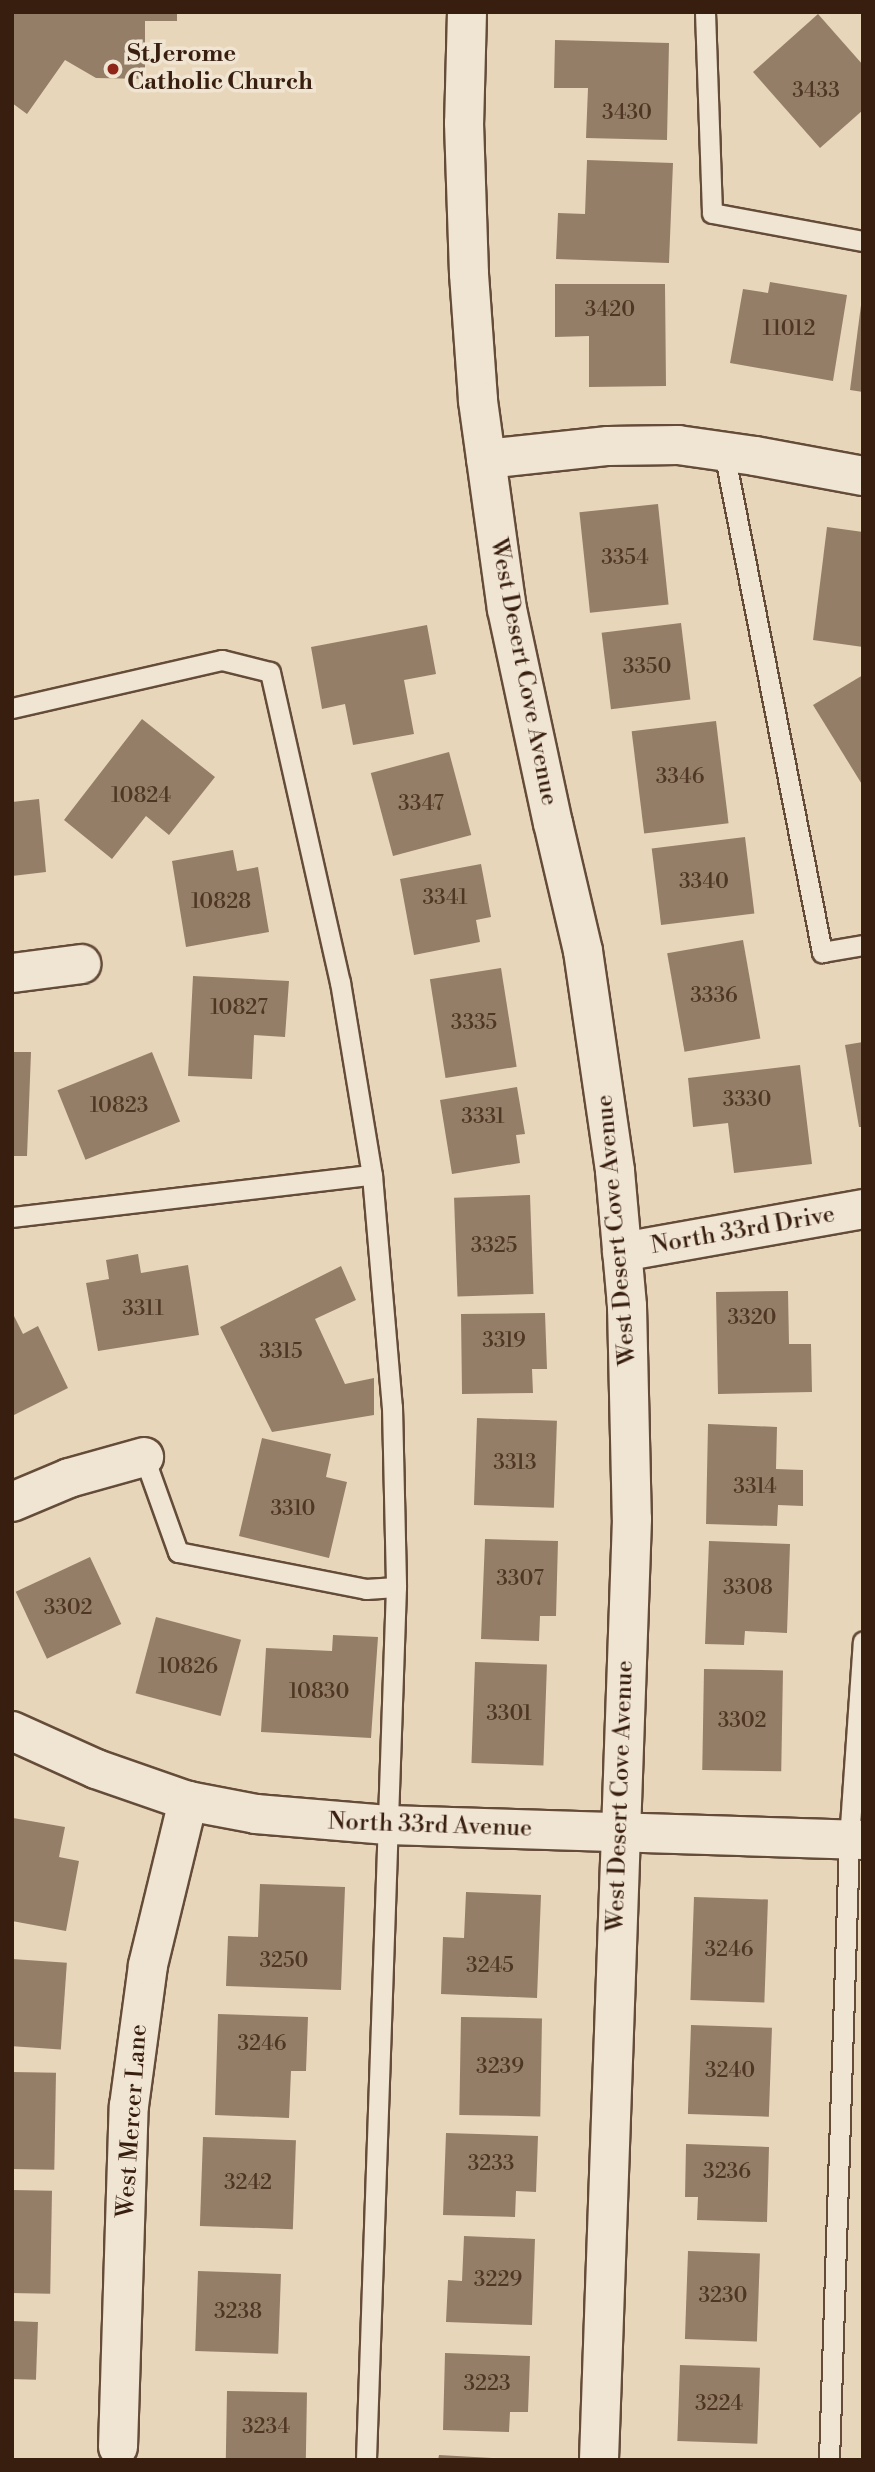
<!DOCTYPE html>
<html>
<head>
<meta charset="utf-8">
<style>
  body { margin:0 }
  #map { position:relative; width:875px; height:2472px; overflow:hidden; background:#e8d6ba; font-family:"Libre Bodoni",serif }
  div>[style] { position:absolute }
  .building>* { inset:0; background:#947e67; transform-origin:0 0 }
  .roads { filter:drop-shadow(2px 0 #644c39) drop-shadow(-2px 0 #644c39) drop-shadow(0 2px #644c39) drop-shadow(0 -2px #644c39) }
  .service>* { height:19px; margin:-9.5px; padding:0 9.5px; transform-origin:9.5px; border-radius:9.5px; background:#f0e4d2 }
  .minor>* { height:38px; margin:-19px; padding:0 19px; transform-origin:19px; border-radius:19px; background:#f0e4d2 }
  .dots>* { width:19px; height:19px; translate:-50% -50%; box-sizing:border-box; border:4px solid #f0e4d2; border-radius:50% }
  span { translate:-50% -50%; white-space:nowrap; text-align:center; line-height:1.15; -webkit-text-stroke:7px #f0e4d2; paint-order:stroke }
  .number-label { font-size:21px; color:#4f3624 }
  .number-label span { -webkit-text-stroke-width:0 }
  .poi-label { font-size:24px; color:#381e0e; font-weight:700 }
  .left { translate:0 -50%; text-align:left }
  .street-label { font-size:24px; color:#381e0e }
  .frame { position:absolute; inset:0; border:14px solid #381e0e; pointer-events:none }
</style>
</head>
<body>
<div id="map">
  <div class="building">
    <i style="clip-path:polygon(12px 12px,177px 12px,177px 21px,145px 21px,145px 79px,96px 78px,65px 60px,27px 114px,12px 103px)"></i>
    <i style="clip-path:polygon(818px 14px,863px 65px,863px 110px,820px 148px,753px 72px)"></i>
    <i style="clip-path:polygon(555px 40px,669px 43px,667px 140px,586px 138px,588px 88px,554px 88px)"></i>
    <i style="clip-path:polygon(587px 160px,673px 163px,669px 263px,556px 259px,558px 213px,585px 214px)"></i>
    <i style="clip-path:polygon(770px 282px,847px 295px,833px 381px,730px 363px,743px 289px,768px 293px)"></i>
    <i style="clip-path:polygon(555px 284px,665px 284px,666px 386px,589px 387px,589px 336px,555px 337px)"></i>
    <i style="clip-path:polygon(861px 305px,863px 306px,863px 392px,850px 390px)"></i>
    <i style="left:658px;top:504px;width:101px;height:79px;rotate:84deg"></i>
    <i style="clip-path:polygon(827px 527px,863px 532px,863px 647px,813px 640px)"></i>
    <i style="left:681px;top:623px;width:77px;height:80px;rotate:83deg"></i>
    <i style="clip-path:polygon(427px 625px,436px 674px,404px 680px,414px 734px,353px 745px,345px 704px,322px 709px,311px 647px)"></i>
    <i style="clip-path:polygon(863px 675px,863px 786px,813px 705px)"></i>
    <i style="clip-path:polygon(142px 719px,215px 777px,169px 835px,146px 816px,112px 859px,64px 820px)"></i>
    <i style="left:716px;top:721px;width:103px;height:85px;rotate:83deg"></i>
    <i style="left:449px;top:752px;width:86px;height:81px;rotate:75deg"></i>
    <i style="clip-path:polygon(39px 799px,46px 872px,12px 876px,12px 802px)"></i>
    <i style="left:745px;top:837px;width:77px;height:94px;rotate:83deg"></i>
    <i style="clip-path:polygon(233px 850px,237px 871px,258px 867px,269px 932px,186px 947px,172px 861px)"></i>
    <i style="clip-path:polygon(481px 864px,491px 917px,476px 920px,480px 942px,414px 955px,400px 879px)"></i>
    <i style="left:743px;top:940px;width:100px;height:77px;rotate:80deg"></i>
    <i style="left:501px;top:968px;width:100px;height:72px;rotate:81deg"></i>
    <i style="clip-path:polygon(193px 976px,289px 981px,285px 1037px,254px 1035px,252px 1079px,188px 1076px)"></i>
    <i style="clip-path:polygon(863px 1042px,863px 1127px,859px 1127px,845px 1045px)"></i>
    <i style="clip-path:polygon(12px 1052px,31px 1052px,27px 1156px,12px 1156px)"></i>
    <i style="left:152px;top:1052px;width:75px;height:102px;rotate:68deg"></i>
    <i style="clip-path:polygon(800px 1065px,812px 1164px,734px 1173px,728px 1123px,693px 1127px,688px 1078px)"></i>
    <i style="clip-path:polygon(517px 1087px,525px 1134px,516px 1135px,520px 1163px,452px 1174px,440px 1100px)"></i>
    <i style="left:530px;top:1195px;width:99px;height:76px;rotate:88deg"></i>
    <i style="clip-path:polygon(138px 1254px,141px 1273px,188px 1265px,199px 1335px,98px 1351px,86px 1283px,109px 1279px,106px 1260px)"></i>
    <i style="clip-path:polygon(341px 1266px,356px 1300px,315px 1319px,345px 1384px,374px 1378px,374px 1415px,272px 1432px,220px 1327px)"></i>
    <i style="clip-path:polygon(788px 1291px,789px 1344px,811px 1344px,812px 1392px,718px 1394px,716px 1292px)"></i>
    <i style="clip-path:polygon(12px 1312px,23px 1334px,38px 1326px,68px 1388px,12px 1416px)"></i>
    <i style="clip-path:polygon(545px 1313px,547px 1369px,532px 1369px,533px 1393px,462px 1394px,461px 1314px)"></i>
    <i style="left:477px;top:1418px;width:80px;height:87px;rotate:2deg"></i>
    <i style="clip-path:polygon(708px 1424px,777px 1427px,776px 1469px,803px 1470px,803px 1506px,778px 1505px,777px 1526px,706px 1524px)"></i>
    <i style="clip-path:polygon(262px 1438px,331px 1454px,326px 1477px,347px 1482px,329px 1558px,239px 1536px)"></i>
    <i style="clip-path:polygon(485px 1539px,558px 1541px,556px 1616px,540px 1616px,539px 1641px,481px 1639px)"></i>
    <i style="clip-path:polygon(709px 1541px,790px 1544px,787px 1633px,745px 1631px,744px 1645px,705px 1644px)"></i>
    <i style="left:90px;top:1557px;width:74px;height:82px;rotate:65deg"></i>
    <i style="left:156px;top:1617px;width:88px;height:79px;rotate:15deg"></i>
    <i style="clip-path:polygon(333px 1635px,378px 1637px,371px 1738px,261px 1732px,266px 1648px,332px 1651px)"></i>
    <i style="left:475px;top:1662px;width:72px;height:101px;rotate:2deg"></i>
    <i style="left:704px;top:1669px;width:79px;height:101px;rotate:1deg"></i>
    <i style="clip-path:polygon(13px 1818px,65px 1827px,59px 1857px,79px 1861px,66px 1931px,12px 1921px)"></i>
    <i style="clip-path:polygon(260px 1884px,345px 1887px,341px 1990px,226px 1986px,228px 1936px,258px 1937px)"></i>
    <i style="clip-path:polygon(466px 1892px,541px 1895px,537px 1998px,441px 1994px,443px 1937px,464px 1938px)"></i>
    <i style="left:694px;top:1897px;width:74px;height:103px;rotate:2deg"></i>
    <i style="left:12px;top:1959px;width:55px;height:87px;rotate:4deg"></i>
    <i style="clip-path:polygon(218px 2014px,308px 2017px,306px 2071px,291px 2071px,289px 2118px,215px 2115px)"></i>
    <i style="left:461px;top:2017px;width:81px;height:98px;rotate:1deg"></i>
    <i style="left:691px;top:2025px;width:81px;height:89px;rotate:2deg"></i>
    <i style="left:12px;top:2072px;width:44px;height:97px;rotate:1deg"></i>
    <i style="clip-path:polygon(446px 2133px,538px 2136px,536px 2192px,516px 2191px,515px 2217px,443px 2215px)"></i>
    <i style="left:203px;top:2137px;width:93px;height:89px;rotate:2deg"></i>
    <i style="clip-path:polygon(686px 2144px,769px 2147px,767px 2222px,697px 2220px,698px 2197px,685px 2197px)"></i>
    <i style="left:12px;top:2190px;width:40px;height:103px;rotate:1deg"></i>
    <i style="clip-path:polygon(464px 2236px,535px 2239px,532px 2325px,446px 2322px,448px 2280px,462px 2281px)"></i>
    <i style="left:688px;top:2251px;width:72px;height:88px;rotate:2deg"></i>
    <i style="left:198px;top:2271px;width:83px;height:80px;rotate:2deg"></i>
    <i style="left:12px;top:2321px;width:26px;height:58px;rotate:2deg"></i>
    <i style="clip-path:polygon(445px 2353px,530px 2356px,528px 2412px,510px 2412px,509px 2432px,443px 2430px)"></i>
    <i style="left:680px;top:2365px;width:80px;height:76px;rotate:2deg"></i>
    <i style="left:227px;top:2391px;width:80px;height:69px;rotate:1deg"></i>
    <i style="clip-path:polygon(439px 2455px,492px 2458px,492px 2460px,438px 2460px)"></i>
  </div>
  <div class="roads">
    <div class="service">
      <i style="left:705px;top:12px;width:201px;rotate:88deg"></i>
      <i style="left:712px;top:213px;width:154px;rotate:10.5deg"></i>
      <i style="left:724px;top:452px;width:510px;rotate:78.91deg"></i>
      <i style="left:822px;top:952px;width:42px;rotate:-9.7deg"></i>
      <i style="left:12px;top:708px;width:215px;rotate:-12.9deg"></i>
      <i style="left:222px;top:660px;width:49px;rotate:14deg"></i>
      <i style="left:270px;top:672px;width:318px;rotate:77.3deg"></i>
      <i style="left:340px;top:982px;width:196px;rotate:80.6deg"></i>
      <i style="left:372px;top:1175px;width:233px;rotate:85.1deg"></i>
      <i style="left:392px;top:1407px;width:180px;rotate:88.7deg"></i>
      <i style="left:396px;top:1587px;width:874px;rotate:91.97deg"></i>
      <i style="left:12px;top:1217px;width:362px;rotate:-6.7deg"></i>
      <i style="left:144px;top:1457px;width:101px;rotate:70.3deg"></i>
      <i style="left:178px;top:1552px;width:192px;rotate:11.1deg"></i>
      <i style="left:366px;top:1589px;width:30px;rotate:-4deg"></i>
      <i style="left:829px;top:2460px;width:620px;rotate:-88.15deg"></i>
      <i style="left:849px;top:1840px;width:199px;rotate:-86deg"></i>
    </div>
    <div class="minor">
      <i style="left:467px;top:12px;width:111px;rotate:91.5deg"></i>
      <i style="left:464px;top:123px;width:151px;rotate:88.1deg"></i>
      <i style="left:469px;top:274px;width:127px;rotate:85.9deg"></i>
      <i style="left:478px;top:401px;width:210px;rotate:82.1deg"></i>
      <i style="left:507px;top:609px;width:219px;rotate:77.9deg"></i>
      <i style="left:553px;top:823px;width:131px;rotate:76.8deg"></i>
      <i style="left:583px;top:951px;width:222px;rotate:81.7deg"></i>
      <i style="left:615px;top:1171px;width:136px;rotate:84.9deg"></i>
      <i style="left:627px;top:1306px;width:213px;rotate:88.7deg"></i>
      <i style="left:632px;top:1519px;width:942px;rotate:92.01deg"></i>
      <i style="left:486px;top:459px;width:123px;rotate:-6.1deg"></i>
      <i style="left:608px;top:446px;width:70px;rotate:-0.8deg"></i>
      <i style="left:678px;top:445px;width:78px;rotate:8.1deg"></i>
      <i style="left:755px;top:456px;width:110px;rotate:10.5deg"></i>
      <i style="left:12px;top:973px;width:70px;rotate:-7.4deg"></i>
      <i style="left:622px;top:1252px;width:245px;rotate:-10.1deg"></i>
      <i style="left:12px;top:1502px;width:62px;rotate:-22.8deg"></i>
      <i style="left:69px;top:1478px;width:78px;rotate:-15.6deg"></i>
      <i style="left:12px;top:1731px;width:92px;rotate:24.3deg"></i>
      <i style="left:96px;top:1769px;width:97px;rotate:19.2deg"></i>
      <i style="left:188px;top:1801px;width:69px;rotate:10.8deg"></i>
      <i style="left:256px;top:1814px;width:132px;rotate:4.8deg"></i>
      <i style="left:388px;top:1825px;width:475px;rotate:1.8deg"></i>
      <i style="left:118px;top:2447px;width:341px;rotate:-88.2deg"></i>
      <i style="left:129px;top:2106px;width:142px;rotate:-82.3deg"></i>
      <i style="left:148px;top:1965px;width:169px;rotate:-76.3deg"></i>
    </div>
  </div>
  <div class="dots">
    <i style="left:113px;top:69px;background:#8f2418"></i>
  </div>
  <div class="number-label">
    <span style="left:816px;top:91px">3433</span>
    <span style="left:627px;top:113px">3430</span>
    <span style="left:610px;top:310px">3420</span>
    <span style="left:789px;top:329px">11012</span>
    <span style="left:625px;top:558px">3354</span>
    <span style="left:647px;top:667px">3350</span>
    <span style="left:680px;top:777px">3346</span>
    <span style="left:141px;top:796px">10824</span>
    <span style="left:421px;top:804px">3347</span>
    <span style="left:704px;top:882px">3340</span>
    <span style="left:445px;top:898px">3341</span>
    <span style="left:221px;top:902px">10828</span>
    <span style="left:714px;top:996px">3336</span>
    <span style="left:239px;top:1008px">10827</span>
    <span style="left:474px;top:1023px">3335</span>
    <span style="left:747px;top:1100px">3330</span>
    <span style="left:119px;top:1106px">10823</span>
    <span style="left:483px;top:1117px">3331</span>
    <span style="left:494px;top:1246px">3325</span>
    <span style="left:143px;top:1309px">3311</span>
    <span style="left:752px;top:1318px">3320</span>
    <span style="left:504px;top:1341px">3319</span>
    <span style="left:281px;top:1352px">3315</span>
    <span style="left:515px;top:1463px">3313</span>
    <span style="left:755px;top:1487px">3314</span>
    <span style="left:293px;top:1509px">3310</span>
    <span style="left:520px;top:1579px">3307</span>
    <span style="left:748px;top:1588px">3308</span>
    <span style="left:68px;top:1608px">3302</span>
    <span style="left:188px;top:1667px">10826</span>
    <span style="left:319px;top:1692px">10830</span>
    <span style="left:509px;top:1714px">3301</span>
    <span style="left:742px;top:1721px">3302</span>
    <span style="left:729px;top:1950px">3246</span>
    <span style="left:284px;top:1961px">3250</span>
    <span style="left:490px;top:1966px">3245</span>
    <span style="left:262px;top:2044px">3246</span>
    <span style="left:500px;top:2067px">3239</span>
    <span style="left:730px;top:2071px">3240</span>
    <span style="left:491px;top:2164px">3233</span>
    <span style="left:727px;top:2172px">3236</span>
    <span style="left:248px;top:2183px">3242</span>
    <span style="left:498px;top:2280px">3229</span>
    <span style="left:723px;top:2296px">3230</span>
    <span style="left:238px;top:2312px">3238</span>
    <span style="left:487px;top:2384px">3223</span>
    <span style="left:719px;top:2404px">3224</span>
    <span style="left:266px;top:2427px">3234</span>
  </div>
  <div class="poi-label">
    <span class="left" style="left:127px;top:69px">St Jerome<br>Catholic Church</span>
  </div>
  <div class="street-label">
    <span style="left:523px;top:672px;rotate:79deg">West Desert Cove Avenue</span>
    <span style="left:617px;top:1230px;rotate:-95deg">West Desert Cove Avenue</span>
    <span style="left:743px;top:1231px;rotate:-10deg">North 33rd Drive</span>
    <span style="left:621px;top:1796px;rotate:-88deg">West Desert Cove Avenue</span>
    <span style="left:430px;top:1826px;rotate:2deg">North 33rd Avenue</span>
    <span style="left:133px;top:2121px;rotate:-86deg">West Mercer Lane</span>
  </div>
  <div class="frame"></div>
</div>
</body>
</html>
